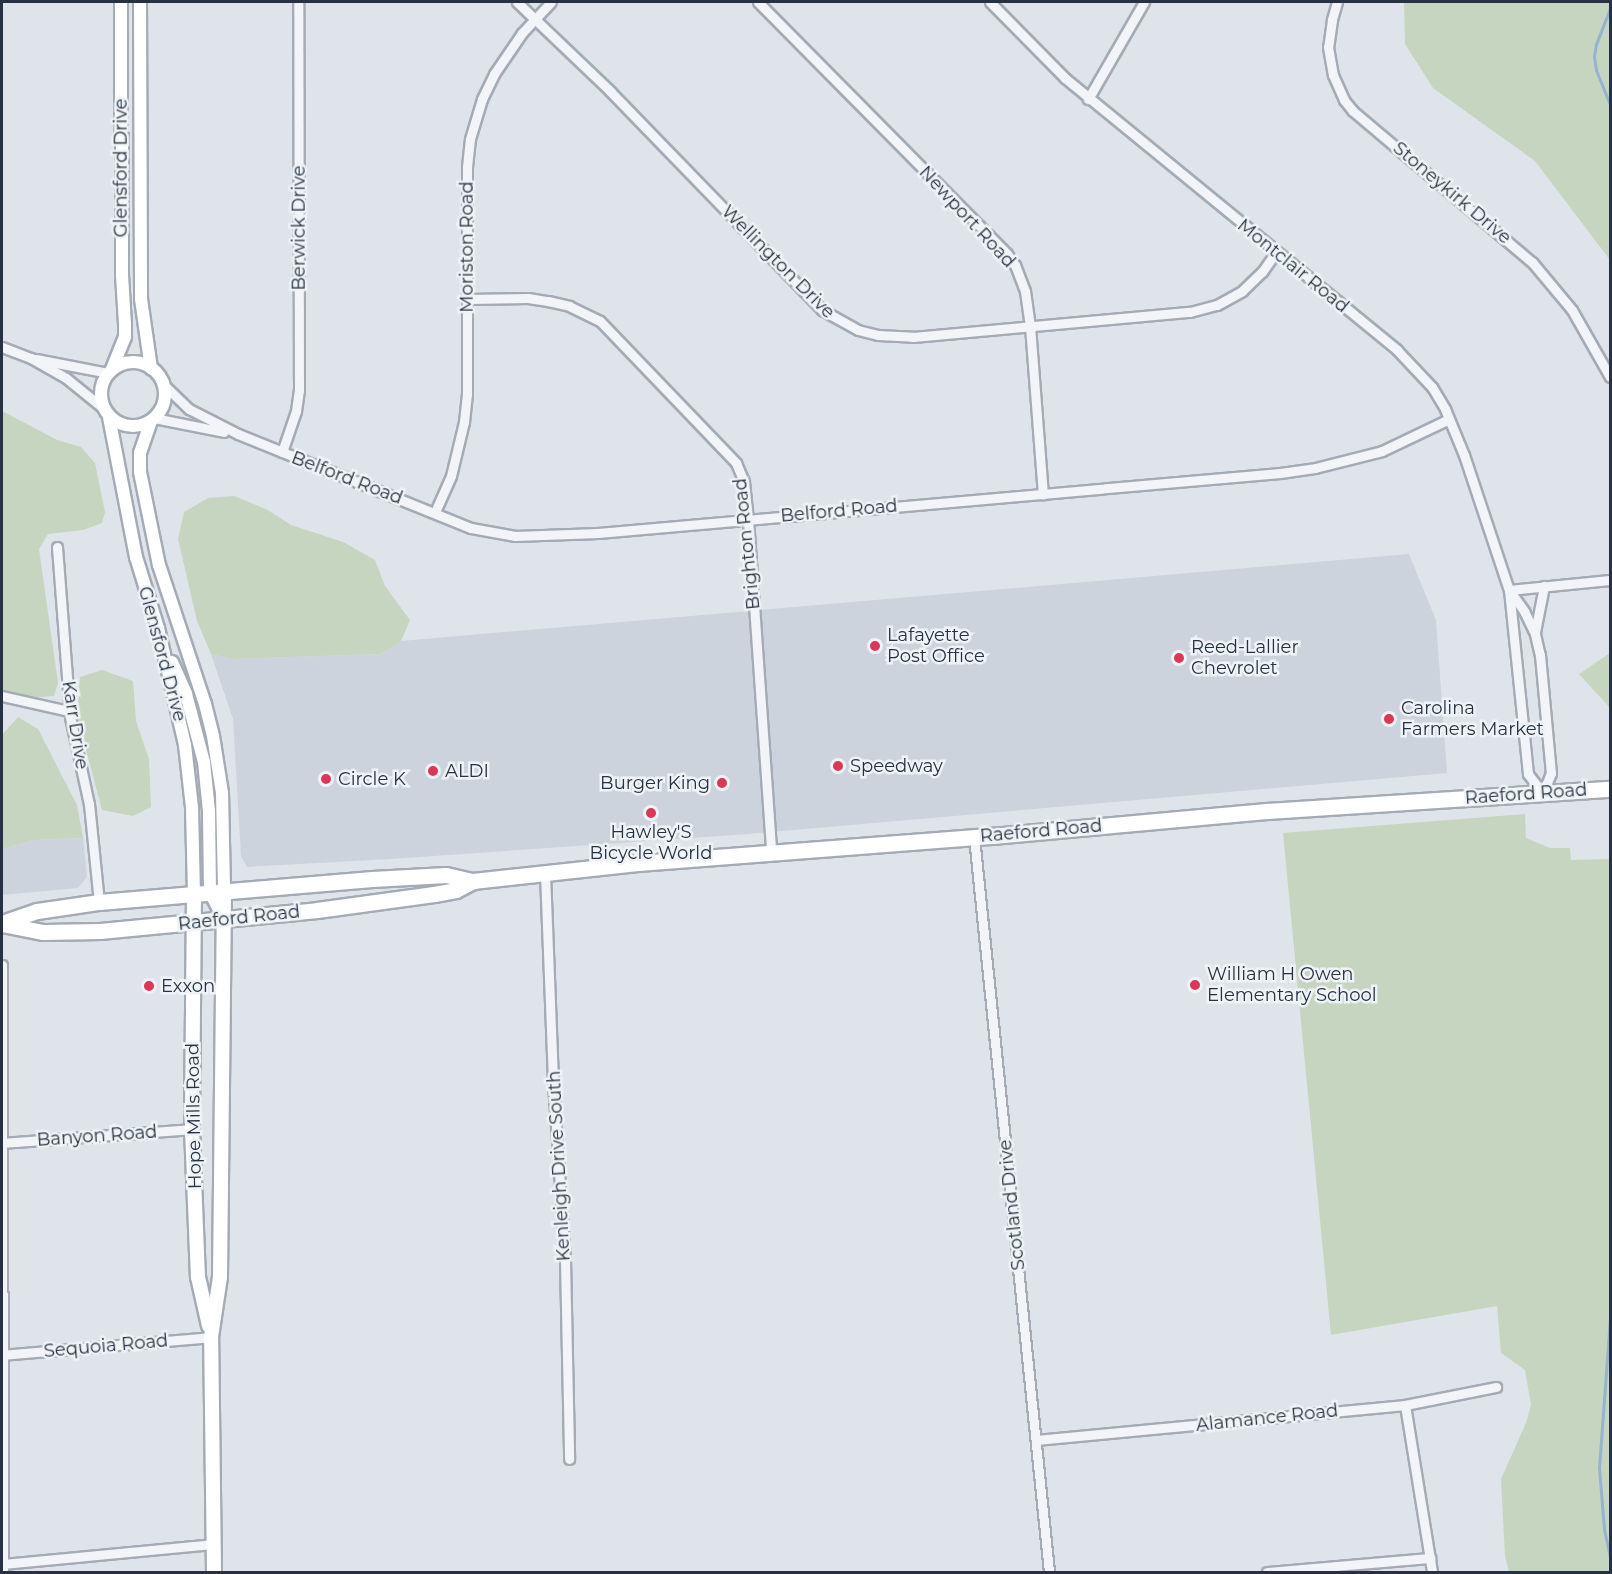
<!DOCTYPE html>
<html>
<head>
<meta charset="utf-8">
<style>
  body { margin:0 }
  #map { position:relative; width:1612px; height:1574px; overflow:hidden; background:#dfe4ea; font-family:Montserrat,sans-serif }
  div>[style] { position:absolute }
  .built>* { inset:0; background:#cdd3dc }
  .green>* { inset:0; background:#c6d5bf }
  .stream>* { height:3px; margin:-1.5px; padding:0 1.5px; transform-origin:1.5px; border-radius:1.5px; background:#96b4ce }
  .roads { filter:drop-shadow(2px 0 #a4abb5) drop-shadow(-2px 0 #a4abb5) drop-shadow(0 2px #a4abb5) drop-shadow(0 -2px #a4abb5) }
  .minor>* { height:9px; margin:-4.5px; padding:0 4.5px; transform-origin:4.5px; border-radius:4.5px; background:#f2f4f8 }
  .secondary>* { height:12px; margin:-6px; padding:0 6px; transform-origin:6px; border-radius:6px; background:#fff }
  .secondary>.ring { margin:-6px; padding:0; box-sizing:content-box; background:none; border:12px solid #fff; border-radius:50% }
  .primary>* { height:14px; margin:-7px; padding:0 7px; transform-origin:7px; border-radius:7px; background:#fff }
  .trunk>* { height:15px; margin:-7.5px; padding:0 7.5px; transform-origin:7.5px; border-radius:7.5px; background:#fff }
  .dots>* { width:16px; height:16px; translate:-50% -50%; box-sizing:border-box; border:3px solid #eff3f7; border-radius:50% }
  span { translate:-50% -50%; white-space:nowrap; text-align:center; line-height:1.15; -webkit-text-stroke:5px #eff3f7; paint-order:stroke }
  .street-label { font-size:18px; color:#263243 }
  .poi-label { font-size:18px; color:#263243 }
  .left { translate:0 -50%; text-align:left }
  .right { translate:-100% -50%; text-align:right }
  .frame { position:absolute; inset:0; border:3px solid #263243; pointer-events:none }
</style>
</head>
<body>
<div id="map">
  <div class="built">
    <i style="clip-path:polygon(1409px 554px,1436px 620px,1447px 773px,748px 834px,391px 859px,247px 867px,241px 856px,233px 719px,211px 654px,232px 659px,381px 654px,401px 641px)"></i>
    <i style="clip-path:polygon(83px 838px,87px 877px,78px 888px,2px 895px,2px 849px,34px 840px)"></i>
  </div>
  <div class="green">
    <i style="clip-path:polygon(1404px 2px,1610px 2px,1610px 260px,1535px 161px,1433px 88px,1405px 44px)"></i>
    <i style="clip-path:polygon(2px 411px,57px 440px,81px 447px,95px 463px,105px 512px,102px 523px,83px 530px,48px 534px,39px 549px,58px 683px,54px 696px,27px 698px,2px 692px)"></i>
    <i style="clip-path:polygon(234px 496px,266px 509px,291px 525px,343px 542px,375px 560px,385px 586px,410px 620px,401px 641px,381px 654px,232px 659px,211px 654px,197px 621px,178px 539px,184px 512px,208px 498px)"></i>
    <i style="clip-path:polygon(1610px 653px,1610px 708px,1579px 674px)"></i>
    <i style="clip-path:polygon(102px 670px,133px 681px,136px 721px,149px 759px,151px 807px,133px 816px,102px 810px,77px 716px,80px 677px)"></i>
    <i style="clip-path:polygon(18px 717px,38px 729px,77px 805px,83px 838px,34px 840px,2px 849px,2px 735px)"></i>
    <i style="clip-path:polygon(1525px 814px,1526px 838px,1550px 848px,1570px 848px,1571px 860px,1610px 859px,1610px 1572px,1509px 1572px,1505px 1556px,1501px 1479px,1526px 1423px,1531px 1405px,1525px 1370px,1501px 1353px,1497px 1306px,1331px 1335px,1283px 833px)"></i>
  </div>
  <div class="stream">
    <i style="left:1610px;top:8px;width:39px;rotate:111deg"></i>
    <i style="left:1596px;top:44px;width:13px;rotate:99deg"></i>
    <i style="left:1594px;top:57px;width:13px;rotate:81deg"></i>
    <i style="left:1596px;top:70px;width:37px;rotate:68deg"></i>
    <i style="left:1610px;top:1318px;width:150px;rotate:94.2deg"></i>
    <i style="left:1599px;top:1468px;width:61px;rotate:85.3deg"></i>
    <i style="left:1604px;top:1529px;width:29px;rotate:78deg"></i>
  </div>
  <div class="roads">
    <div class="minor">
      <i style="left:517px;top:2px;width:129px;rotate:43.7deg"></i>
      <i style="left:610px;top:91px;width:305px;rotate:45.9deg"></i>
      <i style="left:822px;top:310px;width:41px;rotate:29.1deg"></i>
      <i style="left:858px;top:330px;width:21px;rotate:14deg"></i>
      <i style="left:878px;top:335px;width:35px;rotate:3deg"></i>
      <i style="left:913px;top:337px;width:278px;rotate:-5.2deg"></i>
      <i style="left:1190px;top:312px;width:28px;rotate:-15deg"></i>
      <i style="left:1217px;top:305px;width:29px;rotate:-29deg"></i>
      <i style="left:1242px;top:291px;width:28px;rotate:-44deg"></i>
      <i style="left:1262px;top:272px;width:24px;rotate:-55deg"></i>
      <i style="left:758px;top:2px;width:354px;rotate:45.3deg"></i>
      <i style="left:1007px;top:254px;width:14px;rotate:54deg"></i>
      <i style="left:1015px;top:265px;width:28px;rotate:69deg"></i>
      <i style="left:1025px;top:291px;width:35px;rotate:82deg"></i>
      <i style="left:1030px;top:326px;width:169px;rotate:85.6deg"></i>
      <i style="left:990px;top:2px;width:107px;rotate:45.4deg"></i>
      <i style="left:1065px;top:78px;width:429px;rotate:39.3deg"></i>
      <i style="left:1397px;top:350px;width:51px;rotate:46.6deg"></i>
      <i style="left:1432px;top:387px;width:26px;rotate:59deg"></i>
      <i style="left:1445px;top:409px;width:50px;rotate:67.6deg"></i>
      <i style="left:1464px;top:455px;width:142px;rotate:71.6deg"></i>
      <i style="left:1509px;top:590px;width:26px;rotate:54deg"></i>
      <i style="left:1524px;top:611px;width:25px;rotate:64deg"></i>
      <i style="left:1535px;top:634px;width:22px;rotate:77deg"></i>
      <i style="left:1540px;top:655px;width:119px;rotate:84.7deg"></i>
      <i style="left:1551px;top:773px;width:22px;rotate:112deg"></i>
      <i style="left:1337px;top:2px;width:19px;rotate:106deg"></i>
      <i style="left:1332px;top:20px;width:27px;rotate:98deg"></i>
      <i style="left:1328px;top:47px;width:28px;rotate:80deg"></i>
      <i style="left:1333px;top:75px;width:27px;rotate:66deg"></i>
      <i style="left:1344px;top:100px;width:14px;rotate:51deg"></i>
      <i style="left:1353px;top:111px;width:234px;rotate:40.2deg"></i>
      <i style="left:1532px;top:262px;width:62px;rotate:50.2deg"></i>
      <i style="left:1572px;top:310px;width:77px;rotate:60.4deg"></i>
      <i style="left:1088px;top:99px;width:112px;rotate:-60deg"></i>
      <i style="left:468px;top:299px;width:60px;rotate:-1deg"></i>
      <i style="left:528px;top:298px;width:20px;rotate:9deg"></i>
      <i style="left:548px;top:301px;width:22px;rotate:13deg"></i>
      <i style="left:569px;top:306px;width:34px;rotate:26deg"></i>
      <i style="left:600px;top:321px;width:197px;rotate:46.2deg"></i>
      <i style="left:736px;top:463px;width:21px;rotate:67deg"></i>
      <i style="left:744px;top:482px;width:37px;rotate:84deg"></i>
      <i style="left:748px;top:519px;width:334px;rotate:86deg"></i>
      <i style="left:2px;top:347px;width:31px;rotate:21deg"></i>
      <i style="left:31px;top:358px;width:40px;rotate:29.7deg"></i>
      <i style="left:66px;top:378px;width:48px;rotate:39deg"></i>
      <i style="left:36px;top:359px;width:73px;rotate:11deg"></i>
      <i style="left:163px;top:384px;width:36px;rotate:44deg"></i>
      <i style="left:189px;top:409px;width:55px;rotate:27deg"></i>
      <i style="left:238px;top:434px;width:251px;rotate:22deg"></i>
      <i style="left:471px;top:528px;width:45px;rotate:10.3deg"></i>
      <i style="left:515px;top:536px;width:83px;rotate:-2.1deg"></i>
      <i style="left:598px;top:533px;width:685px;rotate:-5.03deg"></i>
      <i style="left:1280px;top:473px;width:35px;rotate:-8deg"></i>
      <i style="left:1315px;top:468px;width:69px;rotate:-14.2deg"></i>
      <i style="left:1382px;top:451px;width:74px;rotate:-25.5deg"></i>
      <i style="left:154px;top:418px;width:71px;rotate:11.3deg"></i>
      <i style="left:282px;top:452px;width:43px;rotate:-71.1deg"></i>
      <i style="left:296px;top:411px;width:21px;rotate:-82deg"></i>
      <i style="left:299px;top:390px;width:388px;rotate:-90.1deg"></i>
      <i style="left:435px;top:512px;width:39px;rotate:-66deg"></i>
      <i style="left:451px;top:476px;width:56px;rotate:-76.5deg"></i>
      <i style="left:464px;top:422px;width:28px;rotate:-84deg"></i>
      <i style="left:467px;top:394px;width:227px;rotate:-90deg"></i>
      <i style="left:467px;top:167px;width:28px;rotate:-84deg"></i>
      <i style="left:470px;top:139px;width:42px;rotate:-73.3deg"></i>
      <i style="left:482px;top:99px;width:28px;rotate:-64deg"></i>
      <i style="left:494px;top:74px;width:50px;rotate:-55.7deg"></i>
      <i style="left:522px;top:33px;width:42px;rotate:-46.9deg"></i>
      <i style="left:57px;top:547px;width:170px;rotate:85.6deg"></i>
      <i style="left:70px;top:717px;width:89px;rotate:77.7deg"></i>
      <i style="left:89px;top:804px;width:99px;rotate:84.2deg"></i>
      <i style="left:1509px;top:590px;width:185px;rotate:84.1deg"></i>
      <i style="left:1528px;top:774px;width:24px;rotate:52deg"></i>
      <i style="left:1509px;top:590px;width:101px;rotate:-5.7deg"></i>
      <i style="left:1535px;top:632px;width:47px;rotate:-78.9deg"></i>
      <i style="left:2px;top:696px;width:69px;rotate:12.6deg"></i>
      <i style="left:974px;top:837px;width:739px;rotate:84.17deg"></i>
      <i style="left:545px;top:873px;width:210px;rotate:87.8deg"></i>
      <i style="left:553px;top:1083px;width:177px;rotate:86.1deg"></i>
      <i style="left:565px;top:1260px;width:199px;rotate:88.8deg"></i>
      <i style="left:2px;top:965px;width:607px;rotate:89.91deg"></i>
      <i style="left:2px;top:1143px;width:191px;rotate:-4.2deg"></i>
      <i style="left:2px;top:1355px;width:210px;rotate:-4.9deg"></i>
      <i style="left:1405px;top:1405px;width:169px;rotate:80.8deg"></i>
      <i style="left:1036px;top:1440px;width:371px;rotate:-5.4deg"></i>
      <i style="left:1405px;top:1405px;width:93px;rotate:-11.2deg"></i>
      <i style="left:2px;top:1564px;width:212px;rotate:-5.4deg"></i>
      <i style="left:1267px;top:1572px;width:164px;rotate:-4.9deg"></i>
    </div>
    <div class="secondary">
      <i style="left:140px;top:2px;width:297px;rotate:89.8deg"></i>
      <i style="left:141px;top:299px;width:70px;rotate:81.8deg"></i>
      <i class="ring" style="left:101px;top:362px;width:52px;height:52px"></i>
      <i style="left:112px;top:369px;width:35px;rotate:-68deg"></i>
      <i style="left:125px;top:337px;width:13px;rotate:-90deg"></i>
      <i style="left:125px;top:324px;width:49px;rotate:-93.5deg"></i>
      <i style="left:122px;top:275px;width:273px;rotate:-90.2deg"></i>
      <i style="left:109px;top:417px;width:143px;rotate:79.1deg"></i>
      <i style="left:136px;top:557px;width:74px;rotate:72.8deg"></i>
      <i style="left:158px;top:628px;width:120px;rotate:77deg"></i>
      <i style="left:185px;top:745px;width:62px;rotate:83.6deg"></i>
      <i style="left:192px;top:807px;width:87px;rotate:88.7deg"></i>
      <i style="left:151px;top:421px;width:34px;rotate:109deg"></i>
      <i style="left:140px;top:453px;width:19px;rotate:90deg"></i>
      <i style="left:140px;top:472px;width:95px;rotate:78.5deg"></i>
      <i style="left:159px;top:565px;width:146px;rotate:71.7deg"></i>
      <i style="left:205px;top:704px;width:33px;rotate:76deg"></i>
      <i style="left:213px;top:736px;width:58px;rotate:81deg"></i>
      <i style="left:222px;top:793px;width:99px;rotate:88.8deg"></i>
      <i style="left:172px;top:662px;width:35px;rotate:66deg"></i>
      <i style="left:186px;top:694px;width:70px;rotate:75.2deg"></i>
      <i style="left:204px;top:762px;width:49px;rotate:84.2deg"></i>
      <i style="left:209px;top:811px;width:81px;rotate:89.3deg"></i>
      <i style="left:210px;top:892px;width:30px;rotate:63deg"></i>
    </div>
    <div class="primary">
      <i style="left:194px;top:894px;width:235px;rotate:90.5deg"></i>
      <i style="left:192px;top:1129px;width:148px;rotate:87.7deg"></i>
      <i style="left:198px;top:1277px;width:50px;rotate:77.3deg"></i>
      <i style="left:214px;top:1572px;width:235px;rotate:-90.7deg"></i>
      <i style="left:211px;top:1337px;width:61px;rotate:-81.5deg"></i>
      <i style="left:220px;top:1277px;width:385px;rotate:-89.4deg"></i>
    </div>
    <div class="trunk">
      <i style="left:2px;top:923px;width:37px;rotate:-19deg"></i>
      <i style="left:37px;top:911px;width:63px;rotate:-8.3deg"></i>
      <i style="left:99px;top:902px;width:274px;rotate:-4.8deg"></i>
      <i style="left:372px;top:879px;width:74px;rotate:-3.1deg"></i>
      <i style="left:446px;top:875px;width:28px;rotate:13deg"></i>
      <i style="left:2px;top:924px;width:42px;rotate:11deg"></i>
      <i style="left:43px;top:932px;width:57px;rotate:-1deg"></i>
      <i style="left:100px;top:931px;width:218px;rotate:-5.5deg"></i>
      <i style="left:317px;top:910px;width:118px;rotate:-7.8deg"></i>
      <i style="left:434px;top:894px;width:22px;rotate:-10deg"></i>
      <i style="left:456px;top:890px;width:19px;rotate:-28deg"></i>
      <i style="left:473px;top:881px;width:167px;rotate:-6.2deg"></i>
      <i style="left:639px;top:863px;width:353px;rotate:-4.4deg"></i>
      <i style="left:991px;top:836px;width:277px;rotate:-5.2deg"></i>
      <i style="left:1267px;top:811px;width:344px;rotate:-3.7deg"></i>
    </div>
  </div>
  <div class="dots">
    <i style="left:875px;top:646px;background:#dc3757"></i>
    <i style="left:1179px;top:658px;background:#dc3757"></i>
    <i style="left:1389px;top:719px;background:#dc3757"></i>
    <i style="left:838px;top:766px;background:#dc3757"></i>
    <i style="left:433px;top:771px;background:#dc3757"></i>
    <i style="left:326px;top:779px;background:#dc3757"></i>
    <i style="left:722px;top:783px;background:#dc3757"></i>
    <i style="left:651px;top:813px;background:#dc3757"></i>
    <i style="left:1195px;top:985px;background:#dc3757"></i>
    <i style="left:149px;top:986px;background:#dc3757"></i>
  </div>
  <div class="street-label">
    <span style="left:121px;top:168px;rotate:-90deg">Glensford Drive</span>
    <span style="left:1452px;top:193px;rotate:40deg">Stoneykirk Drive</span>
    <span style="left:967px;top:217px;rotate:47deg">Newport Road</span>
    <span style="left:299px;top:228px;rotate:-90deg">Berwick Drive</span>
    <span style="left:467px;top:247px;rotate:-90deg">Moriston Road</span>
    <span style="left:778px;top:262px;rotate:45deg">Wellington Drive</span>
    <span style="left:1293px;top:266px;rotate:39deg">Montclair Road</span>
    <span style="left:347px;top:478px;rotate:21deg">Belford Road</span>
    <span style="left:839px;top:511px;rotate:-5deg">Belford Road</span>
    <span style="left:747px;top:544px;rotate:-96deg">Brighton Road</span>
    <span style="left:162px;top:654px;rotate:75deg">Glensford Drive</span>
    <span style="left:75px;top:725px;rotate:81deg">Karr Drive</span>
    <span style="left:1526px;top:794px;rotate:-4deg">Raeford Road</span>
    <span style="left:1041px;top:831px;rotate:-5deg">Raeford Road</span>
    <span style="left:239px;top:918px;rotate:-6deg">Raeford Road</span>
    <span style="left:194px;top:1116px;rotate:-91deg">Hope Mills Road</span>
    <span style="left:97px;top:1136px;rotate:-4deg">Banyon Road</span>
    <span style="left:559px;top:1166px;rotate:-93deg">Kenleigh Drive South</span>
    <span style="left:1012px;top:1205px;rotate:-96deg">Scotland Drive</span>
    <span style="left:106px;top:1346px;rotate:-5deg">Sequoia Road</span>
    <span style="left:1267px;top:1418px;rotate:-6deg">Alamance Road</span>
  </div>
  <div class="poi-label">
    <span class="left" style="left:887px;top:646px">Lafayette<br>Post Office</span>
    <span class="left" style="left:1191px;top:658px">Reed-Lallier<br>Chevrolet</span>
    <span class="left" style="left:1401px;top:719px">Carolina<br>Farmers Market</span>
    <span class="left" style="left:850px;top:766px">Speedway</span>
    <span class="left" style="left:445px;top:771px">ALDI</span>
    <span class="left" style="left:338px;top:779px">Circle K</span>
    <span class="right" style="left:710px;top:783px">Burger King</span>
    <span style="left:651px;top:843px">Hawley'S<br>Bicycle World</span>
    <span class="left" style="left:1207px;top:985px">William H Owen<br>Elementary School</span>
    <span class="left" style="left:161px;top:986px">Exxon</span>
  </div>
  <div class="frame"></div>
</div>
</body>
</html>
